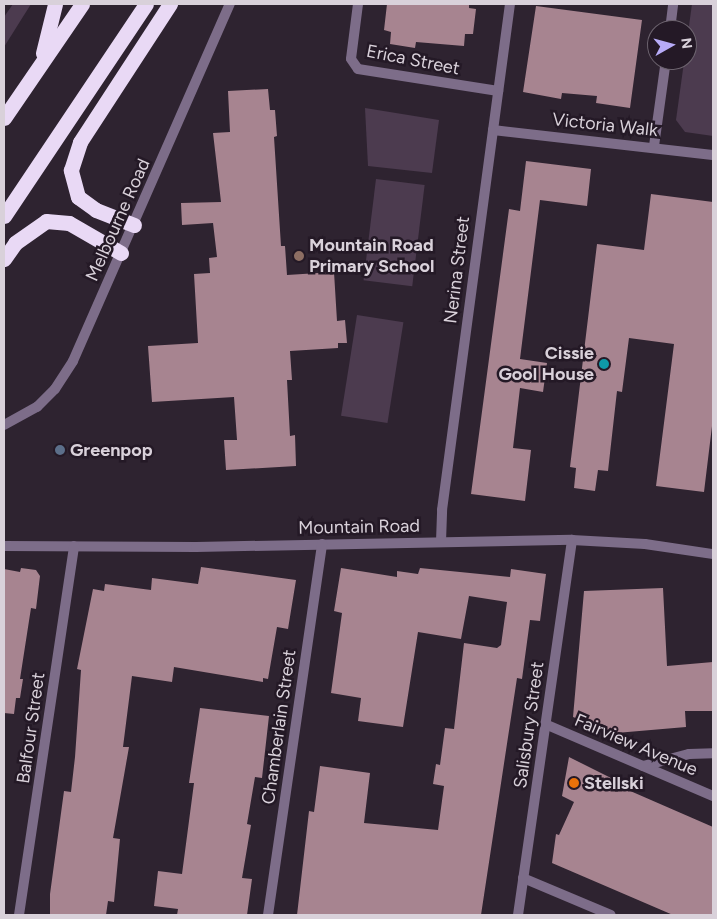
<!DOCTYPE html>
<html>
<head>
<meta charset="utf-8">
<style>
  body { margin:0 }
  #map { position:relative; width:717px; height:919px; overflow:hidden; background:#2e2330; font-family:Figtree,sans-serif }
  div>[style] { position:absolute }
  .green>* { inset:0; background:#4c3b4f; transform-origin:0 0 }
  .building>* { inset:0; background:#a78490 }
  .street>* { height:10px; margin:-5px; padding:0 5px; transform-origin:5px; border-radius:5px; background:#7d6d89 }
  .highway>* { height:15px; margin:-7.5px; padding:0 7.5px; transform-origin:7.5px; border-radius:7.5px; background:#e9d9f5 }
  .dots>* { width:14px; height:14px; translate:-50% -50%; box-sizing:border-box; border:2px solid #241926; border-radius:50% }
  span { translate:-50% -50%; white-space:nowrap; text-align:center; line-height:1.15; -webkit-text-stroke:5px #241926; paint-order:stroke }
  .street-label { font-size:18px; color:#d9d1da }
  .poi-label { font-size:18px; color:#d9d1da; font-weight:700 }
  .left { translate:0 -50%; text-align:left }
  .right { translate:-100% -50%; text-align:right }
  .frame { position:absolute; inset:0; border:5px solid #d9d1da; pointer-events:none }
  .north { position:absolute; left:647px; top:20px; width:50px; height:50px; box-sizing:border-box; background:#241926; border:1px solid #6c636e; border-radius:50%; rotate:83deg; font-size:14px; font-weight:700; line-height:20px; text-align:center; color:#d9d1da }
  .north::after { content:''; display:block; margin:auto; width:18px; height:22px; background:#b7abf7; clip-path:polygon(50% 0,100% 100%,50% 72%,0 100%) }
</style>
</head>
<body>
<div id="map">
  <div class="green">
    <i style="clip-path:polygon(13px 4px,31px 4px,4px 47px,4px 17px)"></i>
    <i style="clip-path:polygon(692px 4px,713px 4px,713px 136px,685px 132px,676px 120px)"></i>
    <i style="clip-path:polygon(365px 108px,439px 120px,432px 173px,368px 166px)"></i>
    <i style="left:376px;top:179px;width:49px;height:102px;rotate:7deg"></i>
    <i style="left:357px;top:315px;width:47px;height:102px;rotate:9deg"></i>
  </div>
  <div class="building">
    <i style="clip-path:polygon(387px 4px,469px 4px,469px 8px,476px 9px,473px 34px,465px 34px,464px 46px,416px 42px,415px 48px,390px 44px,391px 32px,384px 30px)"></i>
    <i style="clip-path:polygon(536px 6px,642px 20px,630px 108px,596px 103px,597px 96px,562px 93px,561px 99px,523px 92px)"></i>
    <i style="clip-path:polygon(268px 89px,270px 110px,275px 110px,277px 136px,274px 137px,281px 246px,285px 246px,287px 275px,334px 272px,337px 321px,345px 320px,347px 343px,338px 343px,338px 348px,290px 351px,292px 380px,287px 380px,290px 436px,295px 435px,296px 466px,226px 470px,224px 440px,237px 440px,234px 397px,152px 402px,148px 346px,198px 343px,194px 274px,210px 273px,209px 258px,217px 257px,213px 223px,182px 225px,181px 203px,221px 202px,213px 133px,230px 132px,228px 91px)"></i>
    <i style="clip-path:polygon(526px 161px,591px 169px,587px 206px,540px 200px,520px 359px,547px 363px,543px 392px,520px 388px,513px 448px,531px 450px,525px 501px,471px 494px,509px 209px,520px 211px)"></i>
    <i style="clip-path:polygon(651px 194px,713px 202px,713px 418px,704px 492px,656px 486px,674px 344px,629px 338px,622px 392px,617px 391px,608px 471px,598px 470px,595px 491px,574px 488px,576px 468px,570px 467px,597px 244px,644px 250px)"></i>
    <i style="clip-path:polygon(201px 567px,296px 580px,288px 629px,277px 627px,268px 679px,263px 678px,263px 682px,174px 667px,172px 682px,132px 676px,123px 747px,129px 747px,113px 838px,120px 839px,114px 902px,108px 901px,106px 915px,50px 915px,50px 894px,64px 791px,71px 792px,75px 757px,81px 670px,77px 669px,93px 589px,104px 591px,105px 584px,151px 590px,152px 578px,198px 584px)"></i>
    <i style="clip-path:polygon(21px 568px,36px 570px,40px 576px,36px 609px,31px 608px,20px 679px,23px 679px,20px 698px,16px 698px,14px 714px,4px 713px,4px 569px,20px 572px)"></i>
    <i style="clip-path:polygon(341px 568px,397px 577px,397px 571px,418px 574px,420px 568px,510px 577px,511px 569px,546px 574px,540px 621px,530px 620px,522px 679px,517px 678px,481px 915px,297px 915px,309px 811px,314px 812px,320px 766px,370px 773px,364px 823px,438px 830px,444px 786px,433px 784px,436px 764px,440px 765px,445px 728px,454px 729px,464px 643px,497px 648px,501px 645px,507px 602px,469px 596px,461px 639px,418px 632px,403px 727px,358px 721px,361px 698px,331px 693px,342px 613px,334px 611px)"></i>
    <i style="clip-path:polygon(663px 588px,667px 666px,713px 662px,713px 711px,685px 711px,686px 727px,616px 733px,573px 717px,584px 591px)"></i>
    <i style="clip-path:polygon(200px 708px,269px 716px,262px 778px,255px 777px,247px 824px,251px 825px,242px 878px,252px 879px,247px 915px,177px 915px,178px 909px,154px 906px,158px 871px,182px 874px,194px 783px,189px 783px)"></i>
    <i style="clip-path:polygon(569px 757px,629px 787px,628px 790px,713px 827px,713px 915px,673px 915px,552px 863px,556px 834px,559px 835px,574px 802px,562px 796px)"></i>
  </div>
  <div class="street">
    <i style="left:358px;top:4px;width:55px;rotate:97.3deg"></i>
    <i style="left:351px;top:59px;width:12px;rotate:55deg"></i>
    <i style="left:358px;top:69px;width:142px;rotate:8.9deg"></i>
    <i style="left:670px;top:30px;width:26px;rotate:-83deg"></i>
    <i style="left:493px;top:130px;width:221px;rotate:6.5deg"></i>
    <i style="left:654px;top:146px;width:87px;rotate:-82.1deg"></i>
    <i style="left:4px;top:425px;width:38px;rotate:-29deg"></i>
    <i style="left:37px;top:407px;width:25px;rotate:-45deg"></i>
    <i style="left:55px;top:389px;width:33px;rotate:-57deg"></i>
    <i style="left:73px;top:361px;width:390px;rotate:-66.3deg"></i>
    <i style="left:441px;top:542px;width:32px;rotate:-88deg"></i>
    <i style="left:442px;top:510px;width:511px;rotate:-82.35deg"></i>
    <i style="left:4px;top:546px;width:192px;rotate:0.3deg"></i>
    <i style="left:196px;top:547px;width:376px;rotate:-1.1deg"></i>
    <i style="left:572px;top:540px;width:73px;rotate:3.1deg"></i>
    <i style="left:645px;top:544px;width:69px;rotate:8.4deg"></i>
    <i style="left:545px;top:724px;width:183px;rotate:23.2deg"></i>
    <i style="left:643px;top:766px;width:48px;rotate:-14.6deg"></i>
    <i style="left:689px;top:754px;width:24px;rotate:-2deg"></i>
    <i style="left:523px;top:878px;width:95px;rotate:22.8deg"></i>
    <i style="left:19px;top:915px;width:373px;rotate:-81.5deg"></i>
    <i style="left:268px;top:915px;width:375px;rotate:-81.7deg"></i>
    <i style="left:518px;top:915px;width:379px;rotate:-81.8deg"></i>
  </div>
  <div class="highway">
    <i style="left:43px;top:53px;width:50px;rotate:-76.2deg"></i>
    <i style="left:4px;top:118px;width:138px;rotate:-55.6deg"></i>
    <i style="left:4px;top:216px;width:255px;rotate:-56.2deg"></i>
    <i style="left:134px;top:225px;width:41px;rotate:-158.5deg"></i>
    <i style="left:96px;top:210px;width:22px;rotate:-144deg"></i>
    <i style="left:78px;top:197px;width:28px;rotate:-105deg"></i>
    <i style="left:71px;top:170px;width:29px;rotate:-72deg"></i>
    <i style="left:80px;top:142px;width:165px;rotate:-56.9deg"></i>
    <i style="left:4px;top:259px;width:19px;rotate:-55deg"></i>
    <i style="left:15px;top:243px;width:38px;rotate:-35deg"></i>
    <i style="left:46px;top:221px;width:23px;rotate:5deg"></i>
    <i style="left:69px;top:223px;width:60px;rotate:30deg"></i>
  </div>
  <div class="dots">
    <i style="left:299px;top:256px;background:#8d6e63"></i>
    <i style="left:604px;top:364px;background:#0f9aa8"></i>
    <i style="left:60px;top:450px;background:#5c6f8a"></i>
    <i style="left:574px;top:783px;background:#e8710a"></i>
  </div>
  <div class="street-label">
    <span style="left:413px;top:60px;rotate:11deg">Erica Street</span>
    <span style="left:605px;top:125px;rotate:6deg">Victoria Walk</span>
    <span style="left:118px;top:220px;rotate:-66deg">Melbourne Road</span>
    <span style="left:457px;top:270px;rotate:-83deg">Nerina Street</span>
    <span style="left:359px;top:527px;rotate:-1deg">Mountain Road</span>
    <span style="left:529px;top:725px;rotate:-82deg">Salisbury Street</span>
    <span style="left:279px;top:727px;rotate:-82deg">Chamberlain Street</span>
    <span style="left:31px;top:728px;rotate:-82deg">Balfour Street</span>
    <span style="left:636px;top:745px;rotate:23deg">Fairview Avenue</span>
  </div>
  <div class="poi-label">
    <span class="left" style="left:309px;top:256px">Mountain Road<br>Primary School</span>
    <span class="right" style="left:594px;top:364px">Cissie<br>Gool House</span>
    <span class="left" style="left:70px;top:450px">Greenpop</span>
    <span class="left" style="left:584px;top:783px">Stellski</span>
  </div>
  <div class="frame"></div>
  <div class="north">N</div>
</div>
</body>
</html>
